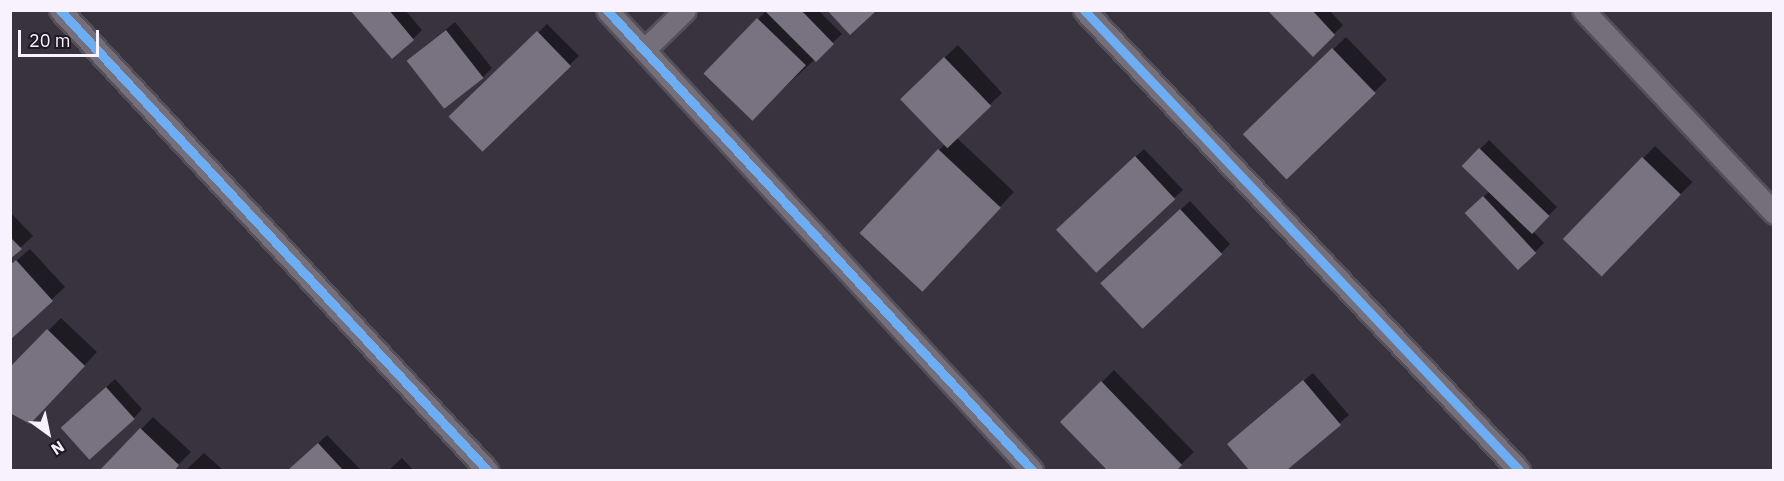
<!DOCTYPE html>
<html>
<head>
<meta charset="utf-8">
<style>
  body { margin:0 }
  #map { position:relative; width:1784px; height:481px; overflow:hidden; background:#393340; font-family:"IBM Plex Sans",sans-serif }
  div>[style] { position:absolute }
  .shadow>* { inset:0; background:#0007; transform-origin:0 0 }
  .building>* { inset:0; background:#797281; transform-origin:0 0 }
  .roads { filter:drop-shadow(2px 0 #54505a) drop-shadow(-2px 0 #54505a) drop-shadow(0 2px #54505a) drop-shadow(0 -2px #54505a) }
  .street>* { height:21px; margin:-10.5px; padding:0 10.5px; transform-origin:10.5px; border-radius:10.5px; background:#756f7b }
  .cycleway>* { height:9px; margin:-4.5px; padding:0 4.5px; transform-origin:4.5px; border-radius:4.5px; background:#6dadf4 }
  span { translate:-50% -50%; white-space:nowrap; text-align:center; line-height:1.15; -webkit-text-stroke:6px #1e1923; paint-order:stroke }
  .frame { position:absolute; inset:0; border:12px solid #f7f2fd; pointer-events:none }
  .north { position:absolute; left:18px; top:403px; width:60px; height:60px; -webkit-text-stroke:4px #1e1923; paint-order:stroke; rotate:147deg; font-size:16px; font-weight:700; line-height:24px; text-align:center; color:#f7f2fd }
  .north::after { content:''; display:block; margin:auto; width:21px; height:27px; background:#f7f2fd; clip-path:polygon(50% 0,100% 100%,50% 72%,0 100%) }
  .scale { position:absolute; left:18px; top:30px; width:81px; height:27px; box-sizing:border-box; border:3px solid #f7f2fd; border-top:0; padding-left:8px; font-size:18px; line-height:21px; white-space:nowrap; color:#f7f2fd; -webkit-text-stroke:4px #1e1923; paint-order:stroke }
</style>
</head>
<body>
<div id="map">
  <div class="shadow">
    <i style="clip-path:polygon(352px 10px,405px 10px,422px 30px,413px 39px)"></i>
    <i style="clip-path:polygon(818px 10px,842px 34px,752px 118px,706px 73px,766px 11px)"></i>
    <i style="clip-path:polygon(1270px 10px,1329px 10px,1343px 25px,1313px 55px)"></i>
    <i style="clip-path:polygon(455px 22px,492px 68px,483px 77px,418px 52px)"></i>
    <i style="left:547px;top:24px;width:45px;height:134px;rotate:45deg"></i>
    <i style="left:1346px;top:37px;width:59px;height:141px;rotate:46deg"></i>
    <i style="clip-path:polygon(958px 45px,1002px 93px,956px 137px,1014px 192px,937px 273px,862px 231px,945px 144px,914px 87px)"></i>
    <i style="clip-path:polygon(1489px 140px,1557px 207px,1533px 231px,1544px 243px,1535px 252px,1475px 204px,1490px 191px,1464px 166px)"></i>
    <i style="left:1655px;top:146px;width:52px;height:129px;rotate:44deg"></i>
    <i style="clip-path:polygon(1144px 149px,1183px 190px,1174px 198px,1067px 220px)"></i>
    <i style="clip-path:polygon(1190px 201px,1230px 244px,1221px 253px,1110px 274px)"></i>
    <i style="clip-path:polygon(10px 212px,33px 236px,10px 257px)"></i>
    <i style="clip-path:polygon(30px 249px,65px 287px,10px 338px,10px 266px)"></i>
    <i style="clip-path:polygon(61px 318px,97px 352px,30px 422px,10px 369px)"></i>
    <i style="clip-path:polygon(1114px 370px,1194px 452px,1175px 470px,1109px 470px,1062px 422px)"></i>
    <i style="clip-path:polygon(1313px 373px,1349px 415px,1284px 470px,1251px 470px,1229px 444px)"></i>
    <i style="clip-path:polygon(115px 379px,142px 409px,134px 418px,72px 419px)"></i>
    <i style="clip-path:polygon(153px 417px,191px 452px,173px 470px,102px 470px)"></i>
    <i style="clip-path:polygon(327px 435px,361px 470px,290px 470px)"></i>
    <i style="clip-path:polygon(204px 453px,223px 470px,186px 470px)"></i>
    <i style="clip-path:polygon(402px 458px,413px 470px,389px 470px)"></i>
  </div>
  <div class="building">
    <i style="clip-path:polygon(350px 10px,389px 10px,414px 40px,392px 59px)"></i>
    <i style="clip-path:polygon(764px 10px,801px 10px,834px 44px,816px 62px)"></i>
    <i style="clip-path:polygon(827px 10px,873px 10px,875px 12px,850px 35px)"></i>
    <i style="clip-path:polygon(1267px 10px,1312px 10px,1335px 35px,1313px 57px)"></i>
    <i style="left:757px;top:18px;width:68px;height:77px;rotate:44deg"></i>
    <i style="left:446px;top:30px;width:61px;height:50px;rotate:52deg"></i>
    <i style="left:537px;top:31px;width:49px;height:123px;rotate:46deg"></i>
    <i style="left:1332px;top:48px;width:63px;height:124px;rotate:46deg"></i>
    <i style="left:944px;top:57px;width:68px;height:61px;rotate:46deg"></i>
    <i style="left:1479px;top:148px;width:98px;height:25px;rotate:44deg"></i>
    <i style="left:938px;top:149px;width:86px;height:115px;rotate:43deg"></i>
    <i style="left:1135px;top:156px;width:59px;height:108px;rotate:47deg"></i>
    <i style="left:1642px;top:157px;width:54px;height:114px;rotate:44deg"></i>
    <i style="left:1483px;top:196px;width:78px;height:25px;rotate:47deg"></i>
    <i style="left:1180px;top:209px;width:62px;height:109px;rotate:47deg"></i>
    <i style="clip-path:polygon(10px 237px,22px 249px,10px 259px)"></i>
    <i style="clip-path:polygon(16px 260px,53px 301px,10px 340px,10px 265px)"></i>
    <i style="clip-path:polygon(47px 329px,85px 366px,30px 424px,10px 413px,10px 367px)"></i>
    <i style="clip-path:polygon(1303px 380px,1341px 425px,1287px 470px,1249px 470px,1227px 444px)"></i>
    <i style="clip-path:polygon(1101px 381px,1182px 465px,1177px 470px,1107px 470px,1060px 422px)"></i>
    <i style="left:106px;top:387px;width:43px;height:61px;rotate:48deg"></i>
    <i style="clip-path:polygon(140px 428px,179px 465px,175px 470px,100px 470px)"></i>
    <i style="clip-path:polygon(318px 443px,343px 470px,288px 470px)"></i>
  </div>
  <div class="roads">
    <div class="street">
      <i style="left:60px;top:10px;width:628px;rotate:47.13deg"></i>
      <i style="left:607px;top:10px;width:626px;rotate:47.26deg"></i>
      <i style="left:1084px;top:10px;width:633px;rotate:46.6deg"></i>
      <i style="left:1583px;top:10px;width:279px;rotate:46.7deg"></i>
      <i style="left:644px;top:50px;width:57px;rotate:-44.3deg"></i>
    </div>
  </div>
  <div class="cycleway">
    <i style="left:60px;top:10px;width:628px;rotate:47.13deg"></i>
    <i style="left:607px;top:10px;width:626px;rotate:47.26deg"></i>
    <i style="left:1084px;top:10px;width:633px;rotate:46.6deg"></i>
  </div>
  <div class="frame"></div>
  <div class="north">N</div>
  <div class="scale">20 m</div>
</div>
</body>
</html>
